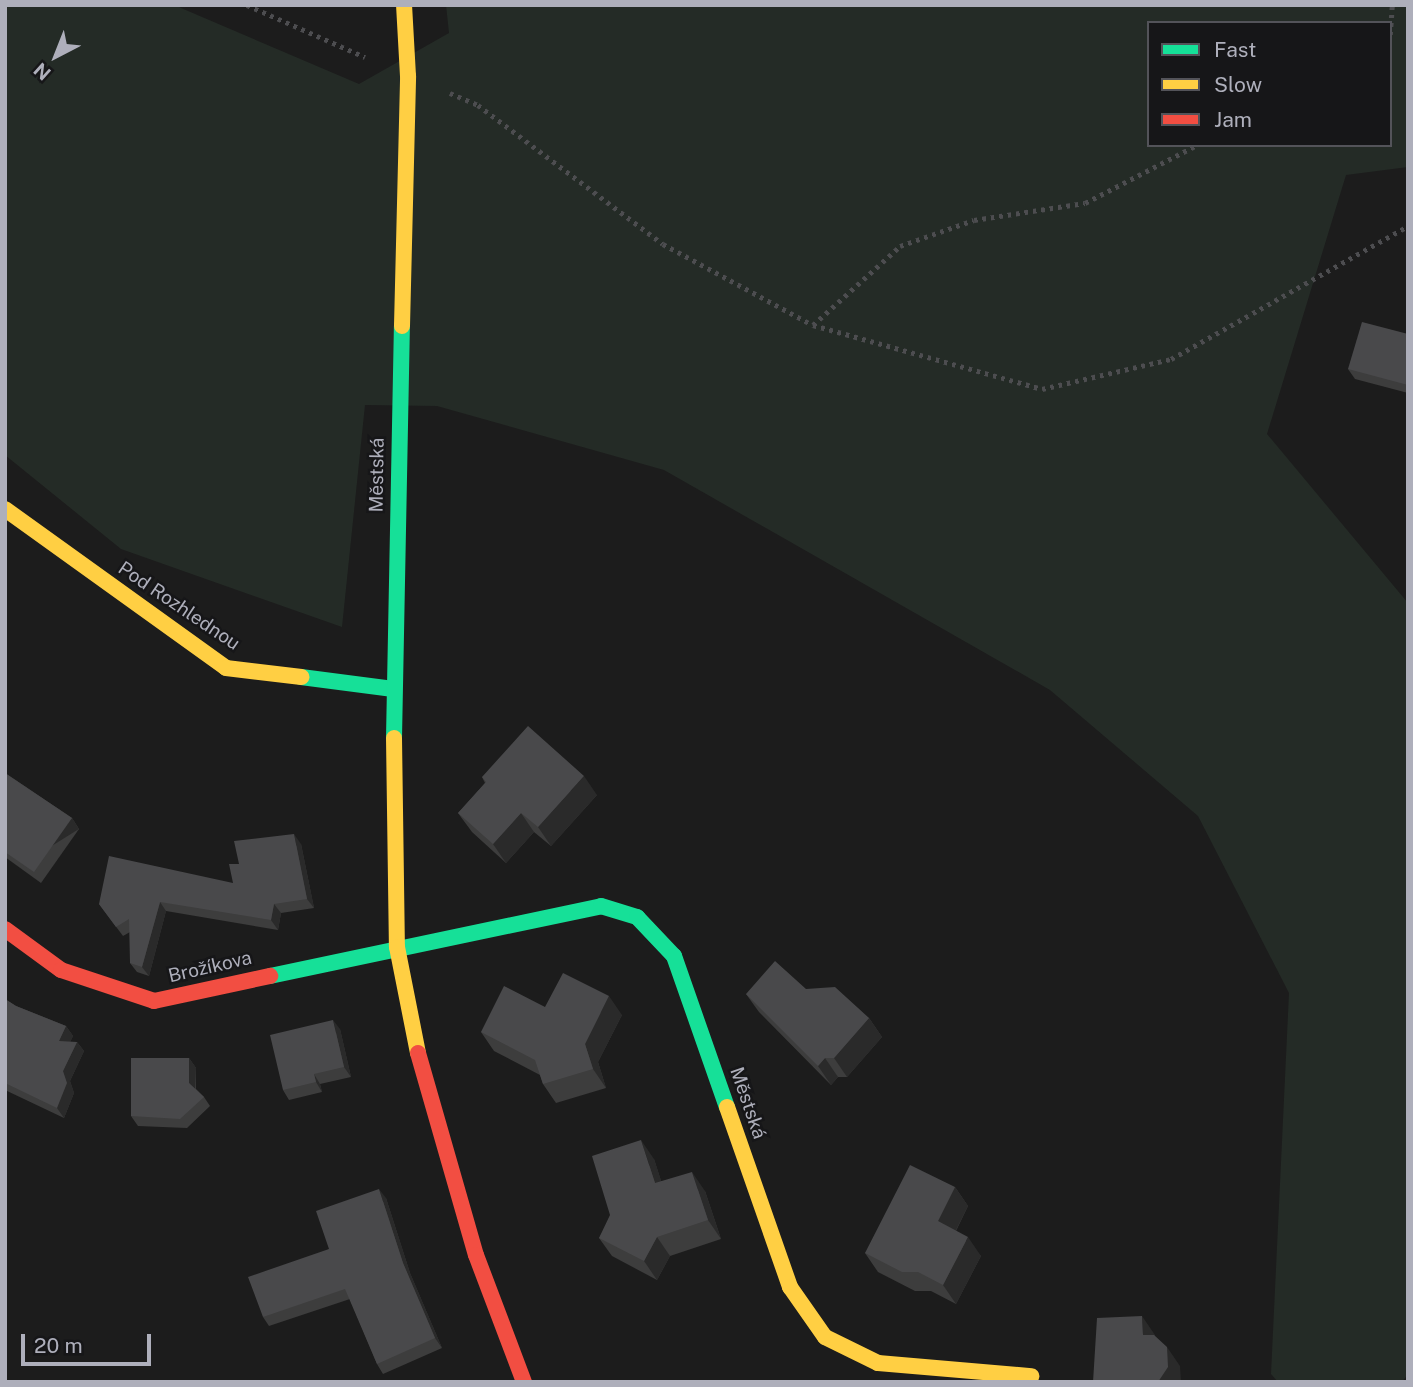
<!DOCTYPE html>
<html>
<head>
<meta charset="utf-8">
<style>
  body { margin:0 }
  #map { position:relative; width:1413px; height:1387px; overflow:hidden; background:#1c1c1c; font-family:"Public Sans",sans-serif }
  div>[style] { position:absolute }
  .green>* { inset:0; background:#242b26 }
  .path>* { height:4.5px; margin-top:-2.25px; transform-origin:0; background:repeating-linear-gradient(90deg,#4d4d50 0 3.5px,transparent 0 8.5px) }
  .fast>* { height:16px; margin:-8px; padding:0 8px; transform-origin:8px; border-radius:8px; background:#16e098 }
  .slow>* { height:16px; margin:-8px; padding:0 8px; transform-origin:8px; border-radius:8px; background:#ffcf43 }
  .jam>* { height:16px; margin:-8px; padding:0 8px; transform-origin:8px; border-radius:8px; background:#f24e42 }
  .wall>* { inset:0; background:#3d3d3d }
  .shaded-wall>* { inset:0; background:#2a2a2a; transform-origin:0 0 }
  .building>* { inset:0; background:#49494b }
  span { translate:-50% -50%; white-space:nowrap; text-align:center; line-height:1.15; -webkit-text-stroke:5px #161618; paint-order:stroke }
  .street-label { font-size:19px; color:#aeafbb }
  .frame { position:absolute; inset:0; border:7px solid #aeafbb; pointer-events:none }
  .legend { position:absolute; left:1147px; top:21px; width:245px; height:126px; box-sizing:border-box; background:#161618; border:2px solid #535359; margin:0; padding:9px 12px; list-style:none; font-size:21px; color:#aeafbb }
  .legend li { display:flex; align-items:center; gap:14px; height:35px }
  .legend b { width:35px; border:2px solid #535359 }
  .north { position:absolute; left:21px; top:21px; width:70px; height:70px; -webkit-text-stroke:5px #161618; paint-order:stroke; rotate:222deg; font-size:19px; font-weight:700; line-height:28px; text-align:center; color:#aeafbb }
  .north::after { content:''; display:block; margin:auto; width:24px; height:32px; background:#aeafbb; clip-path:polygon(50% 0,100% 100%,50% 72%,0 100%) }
  .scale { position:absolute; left:21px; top:1334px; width:130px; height:32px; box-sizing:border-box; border:4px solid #aeafbb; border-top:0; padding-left:9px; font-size:21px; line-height:24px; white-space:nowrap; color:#aeafbb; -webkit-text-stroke:5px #161618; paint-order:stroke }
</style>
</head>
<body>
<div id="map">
  <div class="green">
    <i style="clip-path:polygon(evenodd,5px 5px,174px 5px,359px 84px,449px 33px,446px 5px,1408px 5px,1408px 167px,1346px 175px,1267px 434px,1408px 603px,1408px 1374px,1402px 1382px,1278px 1382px,1271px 1374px,1289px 993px,1198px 816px,1050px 690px,664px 470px,437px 406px,365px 405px,342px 627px,121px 549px,5px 455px,5px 5px,1149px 23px,1390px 23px,1390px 145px,1149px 145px,1149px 23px)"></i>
  </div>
  <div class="path">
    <i style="left:247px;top:5px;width:129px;rotate:23.8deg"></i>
    <i style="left:1390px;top:35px;width:30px;rotate:-86deg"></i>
    <i style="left:450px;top:93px;width:30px;rotate:23deg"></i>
    <i style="left:478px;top:105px;width:231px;rotate:36.9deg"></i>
    <i style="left:663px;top:244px;width:170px;rotate:28.4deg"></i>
    <i style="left:813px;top:325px;width:238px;rotate:15.6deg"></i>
    <i style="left:1042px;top:389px;width:132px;rotate:-13.1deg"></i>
    <i style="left:1171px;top:359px;width:272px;rotate:-29.3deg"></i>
    <i style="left:813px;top:325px;width:118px;rotate:-42.2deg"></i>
    <i style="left:900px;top:246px;width:78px;rotate:-19.4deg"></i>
    <i style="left:974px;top:220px;width:112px;rotate:-8.7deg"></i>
    <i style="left:1085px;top:203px;width:126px;rotate:-27.4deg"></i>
  </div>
  <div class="fast">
    <i style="left:301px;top:677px;width:93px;rotate:7.4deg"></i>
    <i style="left:394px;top:738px;width:412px;rotate:-88.9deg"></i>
    <i style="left:270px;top:976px;width:338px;rotate:-11.9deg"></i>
    <i style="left:601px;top:906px;width:38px;rotate:17deg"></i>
    <i style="left:637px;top:917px;width:54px;rotate:46.5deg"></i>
    <i style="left:674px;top:956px;width:160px;rotate:70.7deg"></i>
  </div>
  <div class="slow">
    <i style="left:402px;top:326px;width:250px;rotate:-88.6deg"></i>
    <i style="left:408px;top:76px;width:71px;rotate:-93.2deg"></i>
    <i style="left:5px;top:509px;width:272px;rotate:35.7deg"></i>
    <i style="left:226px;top:668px;width:76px;rotate:6.8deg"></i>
    <i style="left:394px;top:738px;width:209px;rotate:89.2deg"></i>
    <i style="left:397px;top:947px;width:108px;rotate:78.8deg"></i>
    <i style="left:727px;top:1107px;width:191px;rotate:70.7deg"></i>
    <i style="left:790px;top:1287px;width:61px;rotate:55deg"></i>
    <i style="left:825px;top:1337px;width:59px;rotate:26.1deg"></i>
    <i style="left:878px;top:1363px;width:154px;rotate:4.9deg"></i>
  </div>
  <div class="jam">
    <i style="left:5px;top:929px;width:69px;rotate:36.2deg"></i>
    <i style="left:61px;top:970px;width:98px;rotate:18.4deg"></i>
    <i style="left:154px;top:1001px;width:119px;rotate:-12.2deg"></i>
    <i style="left:418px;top:1053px;width:210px;rotate:74deg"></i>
    <i style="left:476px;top:1255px;width:136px;rotate:69.3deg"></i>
  </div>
  <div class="wall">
    <i style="clip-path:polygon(1408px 334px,1408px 393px,1355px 379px,1348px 369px)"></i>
    <i style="clip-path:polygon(5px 773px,72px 818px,79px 829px,41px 883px,5px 857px)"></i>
    <i style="clip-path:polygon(482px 777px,597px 795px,551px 846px,534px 832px,506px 863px,472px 832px,458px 813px,485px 783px)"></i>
    <i style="clip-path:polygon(301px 844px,314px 908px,281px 913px,278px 930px,166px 911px,149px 976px,137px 972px,130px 963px,130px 932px,123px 936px,99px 904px,233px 883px,239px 864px)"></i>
    <i style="clip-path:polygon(806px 989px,869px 1018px,882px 1037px,847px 1077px,838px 1077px,831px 1085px,759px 1012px,746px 994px)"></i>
    <i style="clip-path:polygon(5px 999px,16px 1006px,66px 1026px,73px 1036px,70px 1042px,77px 1042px,84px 1051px,70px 1081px,74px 1093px,64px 1118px,5px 1090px)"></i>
    <i style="clip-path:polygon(545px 1007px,622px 1015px,598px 1062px,606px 1088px,556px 1103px,543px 1084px,540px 1075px,494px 1051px,481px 1032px)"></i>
    <i style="clip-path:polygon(340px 1029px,351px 1077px,320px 1084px,322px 1092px,289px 1100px,283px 1090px)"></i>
    <i style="clip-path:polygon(189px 1058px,196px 1068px,196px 1089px,204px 1097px,210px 1106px,187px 1128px,138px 1126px,131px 1116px)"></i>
    <i style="clip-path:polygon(654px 1159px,661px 1181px,705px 1191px,721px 1239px,670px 1256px,657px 1280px,612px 1256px,599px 1238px)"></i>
    <i style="clip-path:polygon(955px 1187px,968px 1206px,956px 1231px,981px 1256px,956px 1304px,931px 1291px,915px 1291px,878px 1272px,865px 1253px)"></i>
    <i style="clip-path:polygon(386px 1198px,410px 1273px,442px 1348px,383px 1374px,377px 1364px,350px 1299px,269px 1326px,263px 1317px,329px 1249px)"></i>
  </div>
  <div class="shaded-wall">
    <i style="clip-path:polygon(584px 776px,597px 795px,551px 846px,538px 827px)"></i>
    <i style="clip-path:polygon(521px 813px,534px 832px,506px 863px,493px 844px)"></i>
    <i style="left:72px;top:818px;width:13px;height:66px;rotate:58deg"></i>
    <i style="clip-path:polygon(294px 834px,301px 844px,314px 908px,307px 899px)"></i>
    <i style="clip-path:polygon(160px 902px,166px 911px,149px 976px,142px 967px)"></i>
    <i style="clip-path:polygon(274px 904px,281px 913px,278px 930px,271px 920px)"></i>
    <i style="clip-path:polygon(609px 996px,622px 1015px,598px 1062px,606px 1088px,593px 1069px,585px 1044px)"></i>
    <i style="clip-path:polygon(869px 1018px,882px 1037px,847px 1077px,834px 1058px)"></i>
    <i style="clip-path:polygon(333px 1020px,340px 1029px,351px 1077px,344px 1067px)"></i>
    <i style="clip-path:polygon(66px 1026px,73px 1036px,66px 1051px,59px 1041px)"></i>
    <i style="clip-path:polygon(77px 1042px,84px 1051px,70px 1081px,74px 1093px,64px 1118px,57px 1108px,63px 1071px)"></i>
    <i style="clip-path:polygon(189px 1058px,196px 1068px,195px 1093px,189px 1083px)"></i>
    <i style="clip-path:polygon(825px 1058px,838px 1077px,831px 1085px,818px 1066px)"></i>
    <i style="clip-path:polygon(314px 1074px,320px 1084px,322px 1092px,316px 1082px)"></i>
    <i style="clip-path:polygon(641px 1140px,654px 1159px,668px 1202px,655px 1183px)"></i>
    <i style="clip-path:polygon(692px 1172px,705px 1191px,721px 1239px,708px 1220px)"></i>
    <i style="clip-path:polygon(955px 1187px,968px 1206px,951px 1240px,938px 1221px)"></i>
    <i style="clip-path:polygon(379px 1189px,386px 1198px,410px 1273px,442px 1348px,435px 1338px,403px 1263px)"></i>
    <i style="clip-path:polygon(657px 1237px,670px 1256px,657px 1280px,644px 1261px)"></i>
    <i style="clip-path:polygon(968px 1237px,981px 1256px,956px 1304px,943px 1285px)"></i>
    <i style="clip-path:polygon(1142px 1316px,1155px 1335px,1156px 1354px,1143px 1335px)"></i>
    <i style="clip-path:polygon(1167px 1347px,1180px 1366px,1181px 1382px,1158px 1382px)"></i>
  </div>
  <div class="building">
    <i style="clip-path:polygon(1362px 322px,1408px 334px,1408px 385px,1348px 369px)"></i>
    <i style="clip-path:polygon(528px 726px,584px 776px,538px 827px,521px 813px,493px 844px,458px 813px,486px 782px,482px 777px)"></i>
    <i style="clip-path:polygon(5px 773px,72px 818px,34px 872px,5px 852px)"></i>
    <i style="clip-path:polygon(294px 834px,307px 899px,274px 904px,271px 920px,160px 902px,142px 967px,130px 963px,129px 919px,116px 927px,99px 904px,109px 856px,233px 883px,229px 864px,239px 864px,234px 841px)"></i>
    <i style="clip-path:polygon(775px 961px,806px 989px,835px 987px,869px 1018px,834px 1058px,825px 1058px,818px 1066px,746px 994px)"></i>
    <i style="clip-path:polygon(563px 973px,609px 996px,585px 1044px,593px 1069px,543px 1084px,535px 1060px,481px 1032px,504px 986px,545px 1007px)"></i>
    <i style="clip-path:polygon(5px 999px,16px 1006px,66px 1026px,59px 1041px,77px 1042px,63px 1071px,67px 1083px,57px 1108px,5px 1083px)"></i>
    <i style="clip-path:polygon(333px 1020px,344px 1067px,314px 1074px,316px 1082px,283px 1090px,270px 1035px)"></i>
    <i style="clip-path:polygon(131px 1058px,189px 1058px,189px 1083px,204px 1097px,180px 1119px,131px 1116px)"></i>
    <i style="clip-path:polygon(641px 1140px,655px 1183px,692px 1172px,708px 1220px,657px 1237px,644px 1261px,599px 1238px,610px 1215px,592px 1156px)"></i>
    <i style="clip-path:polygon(910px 1165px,955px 1187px,938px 1221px,968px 1237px,943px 1285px,918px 1272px,902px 1272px,865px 1253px)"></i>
    <i style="clip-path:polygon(379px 1189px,403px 1263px,435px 1338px,377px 1364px,345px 1289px,263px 1317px,248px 1277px,329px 1249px,316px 1211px)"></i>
    <i style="clip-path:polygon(1142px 1316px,1143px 1335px,1154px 1335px,1167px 1347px,1168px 1367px,1158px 1382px,1093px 1382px,1097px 1318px)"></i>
  </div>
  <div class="street-label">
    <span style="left:377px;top:475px;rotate:-89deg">Městská</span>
    <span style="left:179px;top:606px;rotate:34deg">Pod Rozhlednou</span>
    <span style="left:210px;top:967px;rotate:-13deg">Brožíkova</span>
    <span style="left:748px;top:1103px;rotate:71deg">Městská</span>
  </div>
  <div class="frame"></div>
  <ul class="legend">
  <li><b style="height:9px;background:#16e098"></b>Fast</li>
  <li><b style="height:9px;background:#ffcf43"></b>Slow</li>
  <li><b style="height:9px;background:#f24e42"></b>Jam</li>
  </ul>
  <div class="north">N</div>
  <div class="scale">20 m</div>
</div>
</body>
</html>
